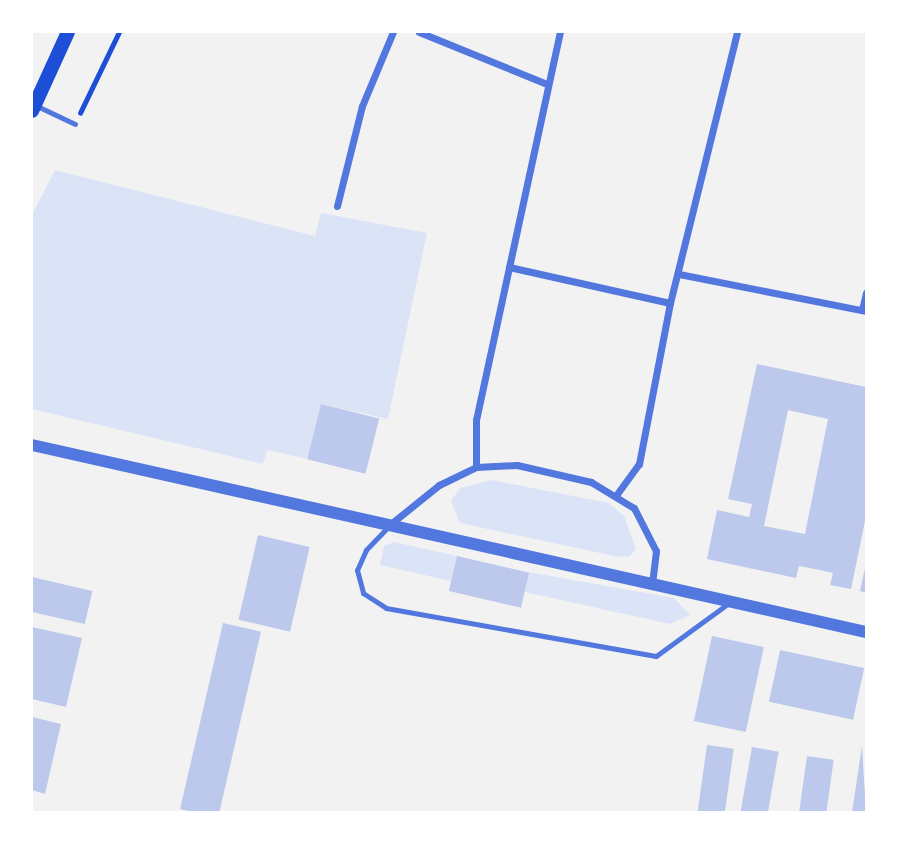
<!DOCTYPE html>
<html>
<head>
<meta charset="utf-8">
<style>
  body { margin:0 }
  #map { position:relative; width:898px; height:844px; overflow:hidden; background:#f2f2f2; font-family:Spectral,serif }
  div>[style] { position:absolute }
  .green>* { inset:0; background:#dbe4f7 }
  .building>* { inset:0; background:#bdc9ec; transform-origin:0 0 }
  .path>* { height:4.5px; margin:-2.25px; padding:0 2.25px; transform-origin:2.25px; border-radius:2.25px; background:#1d4ed8 }
  .service>* { height:5px; margin:-2.5px; padding:0 2.5px; transform-origin:2.5px; border-radius:2.5px; background:#5277de }
  .minor>* { height:7px; margin:-3.5px; padding:0 3.5px; transform-origin:3.5px; border-radius:3.5px; background:#5277de }
  .tertiary>* { height:12px; margin:-6px; padding:0 6px; transform-origin:6px; border-radius:6px; background:#5277de }
  .secondary>* { height:14px; margin:-7px; padding:0 7px; transform-origin:7px; border-radius:7px; background:#1d4ed8 }
  span { translate:-50% -50%; white-space:nowrap; text-align:center; line-height:1.15; -webkit-text-stroke:6px #fff; paint-order:stroke }
  .frame { position:absolute; inset:0; border:33px solid #fff; pointer-events:none }
</style>
</head>
<body>
<div id="map">
  <div class="green">
    <i style="clip-path:polygon(55px 170px,315px 236px,321px 213px,427px 233px,388px 419px,322px 404px,308px 459px,267px 450px,263px 464px,32px 409px,32px 215px)"></i>
    <i style="clip-path:polygon(492px 480px,609px 503px,624px 516px,636px 549px,629px 557px,614px 556px,460px 523px,451px 501px,460px 488px)"></i>
    <i style="clip-path:polygon(394px 542px,457px 556px,451px 581px,380px 565px,384px 546px)"></i>
    <i style="clip-path:polygon(529px 572px,674px 598px,690px 615px,670px 624px,525px 592px)"></i>
  </div>
  <div class="building">
    <i style="clip-path:polygon(evenodd,757px 364px,866px 387px,866px 516px,851px 589px,830px 585px,833px 573px,820px 570px,799px 566px,796px 578px,707px 559px,717px 510px,749px 517px,752px 504px,728px 499px,757px 364px,788px 410px,828px 419px,805px 534px,764px 526px,788px 410px)"></i>
    <i style="left:321px;top:404px;width:60px;height:57px;rotate:14deg"></i>
    <i style="left:258px;top:535px;width:53px;height:87px;rotate:13deg"></i>
    <i style="left:457px;top:556px;width:74px;height:36px;rotate:13deg"></i>
    <i style="clip-path:polygon(865px 568px,866px 568px,866px 593px,860px 591px)"></i>
    <i style="left:32px;top:577px;width:62px;height:34px;rotate:13deg"></i>
    <i style="left:223px;top:623px;width:39px;height:191px;rotate:13deg"></i>
    <i style="clip-path:polygon(32px 627px,82px 638px,66px 707px,32px 699px)"></i>
    <i style="left:712px;top:636px;width:53px;height:87px;rotate:12deg"></i>
    <i style="left:780px;top:650px;width:86px;height:53px;rotate:12deg"></i>
    <i style="clip-path:polygon(32px 717px,61px 724px,45px 794px,32px 790px)"></i>
    <i style="left:707px;top:745px;width:27px;height:68px;rotate:8deg"></i>
    <i style="clip-path:polygon(862px 746px,866px 812px,852px 812px)"></i>
    <i style="left:752px;top:747px;width:27px;height:66px;rotate:10deg"></i>
    <i style="left:807px;top:756px;width:27px;height:57px;rotate:8deg"></i>
  </div>
  <div class="path">
    <i style="left:80px;top:113px;width:90px;rotate:-64.3deg"></i>
  </div>
  <div class="service">
    <i style="left:37px;top:106px;width:42px;rotate:25.3deg"></i>
    <i style="left:388px;top:527px;width:32px;rotate:134deg"></i>
    <i style="left:366px;top:550px;width:22px;rotate:114deg"></i>
    <i style="left:357px;top:570px;width:24px;rotate:75deg"></i>
    <i style="left:363px;top:593px;width:27px;rotate:33deg"></i>
    <i style="left:386px;top:608px;width:274px;rotate:10.1deg"></i>
    <i style="left:656px;top:656px;width:90px;rotate:-36deg"></i>
  </div>
  <div class="minor">
    <i style="left:419px;top:32px;width:138px;rotate:22.1deg"></i>
    <i style="left:337px;top:206px;width:103px;rotate:-76deg"></i>
    <i style="left:362px;top:106px;width:80px;rotate:-67.3deg"></i>
    <i style="left:509px;top:267px;width:165px;rotate:12.6deg"></i>
    <i style="left:679px;top:274px;width:191px;rotate:11.2deg"></i>
    <i style="left:862px;top:310px;width:18px;rotate:-77deg"></i>
    <i style="left:476px;top:467px;width:47px;rotate:-90deg"></i>
    <i style="left:476px;top:420px;width:397px;rotate:-77.8deg"></i>
    <i style="left:617px;top:494px;width:37px;rotate:-54deg"></i>
    <i style="left:639px;top:464px;width:164px;rotate:-79.1deg"></i>
    <i style="left:670px;top:303px;width:279px;rotate:-76.1deg"></i>
    <i style="left:393px;top:522px;width:59px;rotate:-38.8deg"></i>
    <i style="left:439px;top:485px;width:41px;rotate:-25.9deg"></i>
    <i style="left:476px;top:467px;width:41px;rotate:-2.8deg"></i>
    <i style="left:517px;top:465px;width:76px;rotate:12.9deg"></i>
    <i style="left:591px;top:482px;width:50px;rotate:31.2deg"></i>
    <i style="left:634px;top:508px;width:48px;rotate:62.9deg"></i>
    <i style="left:656px;top:551px;width:31px;rotate:97deg"></i>
  </div>
  <div class="tertiary">
    <i style="left:32px;top:445px;width:855px;rotate:12.64deg"></i>
  </div>
  <div class="secondary">
    <i style="left:32px;top:111px;width:87px;rotate:-65.5deg"></i>
  </div>
  <div class="frame"></div>
</div>
</body>
</html>
